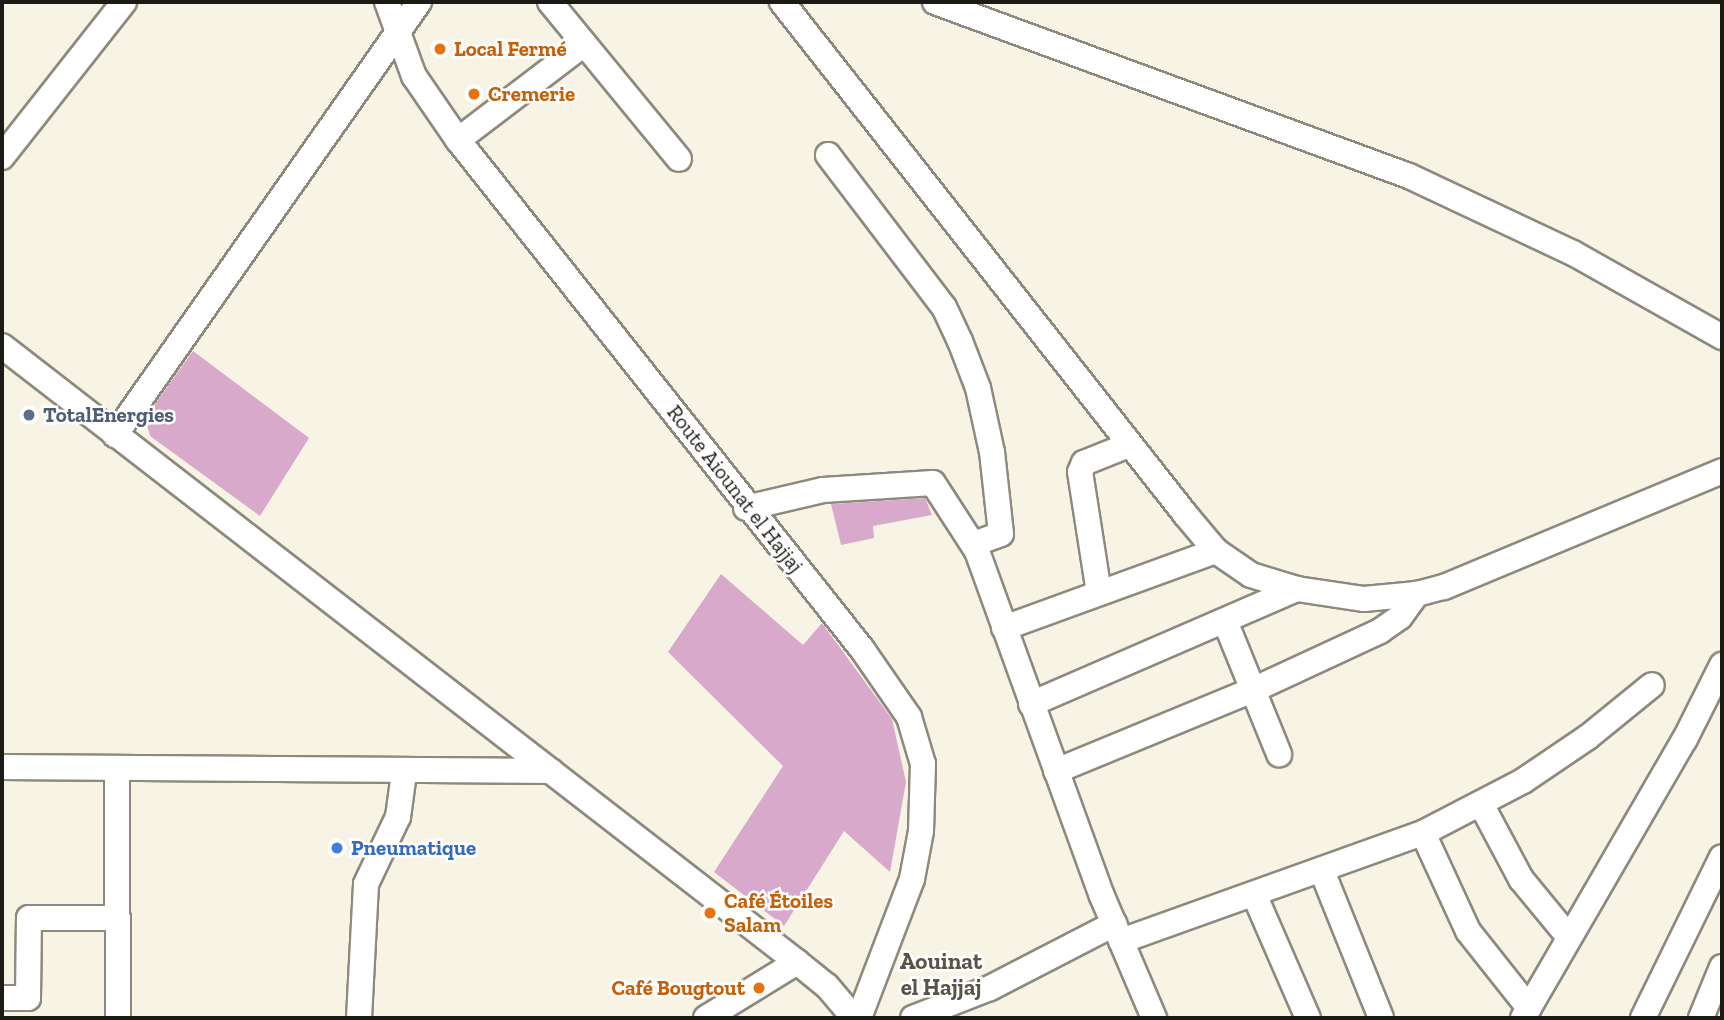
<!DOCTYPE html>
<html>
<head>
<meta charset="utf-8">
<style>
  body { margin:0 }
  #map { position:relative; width:1724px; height:1020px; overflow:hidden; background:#f7f4e5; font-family:"Zilla Slab",serif }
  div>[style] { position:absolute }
  .building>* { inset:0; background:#d9a9cc }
  .roads { filter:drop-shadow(2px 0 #8d8a7d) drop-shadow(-2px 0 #8d8a7d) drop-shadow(0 2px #8d8a7d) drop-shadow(0 -2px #8d8a7d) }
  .minor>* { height:24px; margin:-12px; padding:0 12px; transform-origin:12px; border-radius:12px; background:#fff }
  .dots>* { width:19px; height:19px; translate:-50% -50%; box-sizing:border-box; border:4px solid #fff; border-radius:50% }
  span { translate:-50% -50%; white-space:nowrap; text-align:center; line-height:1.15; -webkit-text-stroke:5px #fff; paint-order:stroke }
  .food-label { font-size:21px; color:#c56008; font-weight:700 }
  .left { translate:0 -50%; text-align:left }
  .right { translate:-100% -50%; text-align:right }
  .service-label { font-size:21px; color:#4e5e75; font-weight:700 }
  .street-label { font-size:21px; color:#1b1a15 }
  .shop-label { font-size:21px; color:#366cbe; font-weight:700 }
  .neighbourhood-label { font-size:23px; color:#575548; font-weight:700 }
  .frame { position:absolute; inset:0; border:4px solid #1b1a15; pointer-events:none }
</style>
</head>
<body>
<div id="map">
  <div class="building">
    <i style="clip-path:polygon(193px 351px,309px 438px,260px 516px,150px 436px,145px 418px)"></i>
    <i style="clip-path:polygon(925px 498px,932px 515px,873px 526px,874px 538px,841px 545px,831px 504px)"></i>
    <i style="clip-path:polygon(721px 574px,803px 645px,822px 623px,892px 719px,906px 782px,890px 872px,844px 831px,784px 926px,714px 872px,783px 766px,668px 652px)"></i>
  </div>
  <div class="roads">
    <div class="minor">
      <i style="left:387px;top:2px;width:79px;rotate:70deg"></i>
      <i style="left:414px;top:76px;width:78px;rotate:55.5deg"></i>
      <i style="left:458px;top:140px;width:650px;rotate:51.56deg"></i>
      <i style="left:862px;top:649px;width:83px;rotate:55.3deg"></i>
      <i style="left:909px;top:717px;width:49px;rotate:73.4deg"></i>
      <i style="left:923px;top:764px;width:67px;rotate:91.7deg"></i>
      <i style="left:921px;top:831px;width:49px;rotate:100.6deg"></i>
      <i style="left:912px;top:879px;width:149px;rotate:110.9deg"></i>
      <i style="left:550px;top:2px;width:203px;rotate:50.6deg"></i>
      <i style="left:782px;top:2px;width:652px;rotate:51.79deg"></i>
      <i style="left:1185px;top:514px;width:48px;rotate:50deg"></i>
      <i style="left:1216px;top:551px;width:42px;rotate:34.4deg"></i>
      <i style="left:1251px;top:575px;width:48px;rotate:16.9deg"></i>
      <i style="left:1297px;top:589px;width:68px;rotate:8.5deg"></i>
      <i style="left:1364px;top:599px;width:53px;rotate:-5.4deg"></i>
      <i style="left:1417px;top:594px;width:28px;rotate:-15deg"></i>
      <i style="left:1444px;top:587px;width:301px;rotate:-22.6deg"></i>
      <i style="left:935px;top:2px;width:505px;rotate:20.16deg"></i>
      <i style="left:1409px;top:176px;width:181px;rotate:25.2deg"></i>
      <i style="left:1573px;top:253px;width:171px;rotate:29.4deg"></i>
      <i style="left:458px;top:140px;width:158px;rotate:-37.3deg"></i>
      <i style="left:828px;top:155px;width:191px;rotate:52.7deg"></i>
      <i style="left:944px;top:307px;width:38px;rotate:65deg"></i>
      <i style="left:960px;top:341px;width:50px;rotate:69deg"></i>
      <i style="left:978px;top:388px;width:66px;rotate:77.7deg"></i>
      <i style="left:992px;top:452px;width:82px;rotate:83.7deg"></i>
      <i style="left:1001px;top:534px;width:29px;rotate:160deg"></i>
      <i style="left:2px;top:157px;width:197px;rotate:-51.8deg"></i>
      <i style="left:2px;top:346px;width:1006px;rotate:37.77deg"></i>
      <i style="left:797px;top:962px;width:38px;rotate:39deg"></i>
      <i style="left:827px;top:986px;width:42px;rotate:49.8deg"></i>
      <i style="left:115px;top:435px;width:529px;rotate:-54.93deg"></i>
      <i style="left:746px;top:508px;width:79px;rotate:-13.2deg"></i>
      <i style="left:823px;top:490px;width:110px;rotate:-3.6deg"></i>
      <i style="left:933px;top:483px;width:81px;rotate:57.1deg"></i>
      <i style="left:977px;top:551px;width:367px;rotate:70.1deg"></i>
      <i style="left:1102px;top:896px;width:133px;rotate:66.9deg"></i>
      <i style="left:1099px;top:593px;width:122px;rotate:-98.9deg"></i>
      <i style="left:1080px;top:472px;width:10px;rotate:-66deg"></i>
      <i style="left:1084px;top:463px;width:48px;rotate:-21.8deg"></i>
      <i style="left:1225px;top:621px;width:144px;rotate:67.9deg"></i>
      <i style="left:1004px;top:628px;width:226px;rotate:-20deg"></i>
      <i style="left:1031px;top:704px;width:290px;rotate:-23.4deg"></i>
      <i style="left:2px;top:767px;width:549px;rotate:0.42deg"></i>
      <i style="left:117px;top:769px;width:249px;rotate:89.8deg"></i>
      <i style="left:1056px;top:771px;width:213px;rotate:-22.4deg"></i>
      <i style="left:1253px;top:690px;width:140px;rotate:-24.9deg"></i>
      <i style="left:1380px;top:631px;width:24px;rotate:-35deg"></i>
      <i style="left:1400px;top:617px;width:29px;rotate:-54deg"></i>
      <i style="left:1481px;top:804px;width:85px;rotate:61.9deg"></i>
      <i style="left:1521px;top:879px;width:74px;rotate:50.5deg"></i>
      <i style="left:1423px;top:833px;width:108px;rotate:65.3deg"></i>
      <i style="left:1468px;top:931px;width:98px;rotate:51.6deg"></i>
      <i style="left:1322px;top:871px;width:158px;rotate:68.1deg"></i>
      <i style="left:1254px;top:894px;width:135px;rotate:66.5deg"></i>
      <i style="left:1121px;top:941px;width:321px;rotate:-19.7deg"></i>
      <i style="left:1423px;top:833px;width:113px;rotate:-27.5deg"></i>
      <i style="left:1523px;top:781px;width:78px;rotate:-34.1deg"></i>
      <i style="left:1588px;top:737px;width:82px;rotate:-39.1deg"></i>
      <i style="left:2px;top:998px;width:26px"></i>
      <i style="left:28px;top:998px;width:80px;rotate:-89.3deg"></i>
      <i style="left:29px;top:918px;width:89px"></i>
      <i style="left:359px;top:1018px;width:134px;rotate:-87deg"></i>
      <i style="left:366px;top:884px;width:74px;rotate:-64.5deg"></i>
      <i style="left:398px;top:817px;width:44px;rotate:-82.2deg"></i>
      <i style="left:706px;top:1018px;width:107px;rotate:-31.6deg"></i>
      <i style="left:913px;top:1018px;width:83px;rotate:-21.3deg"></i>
      <i style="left:990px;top:988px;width:140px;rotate:-27.3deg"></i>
      <i style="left:1523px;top:1018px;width:323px;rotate:-59.9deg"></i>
      <i style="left:1685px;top:739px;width:83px;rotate:-63.4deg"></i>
      <i style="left:1643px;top:1018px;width:179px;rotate:-63.9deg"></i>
      <i style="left:1701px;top:1018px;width:55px;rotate:-67.6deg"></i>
    </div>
  </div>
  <div class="dots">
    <i style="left:440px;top:49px;background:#e8710a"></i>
    <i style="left:474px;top:94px;background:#e8710a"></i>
    <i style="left:29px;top:415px;background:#5c6f8a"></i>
    <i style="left:337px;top:848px;background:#3f7fe0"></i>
    <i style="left:710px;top:913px;background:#e8710a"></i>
    <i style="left:759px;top:988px;background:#e8710a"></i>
  </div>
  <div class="food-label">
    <span class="left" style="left:454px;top:49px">Local Fermé</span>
    <span class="left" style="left:488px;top:94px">Cremerie</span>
    <span class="left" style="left:724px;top:913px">Café Étoiles<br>Salam</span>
    <span class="right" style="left:745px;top:988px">Café Bougtout</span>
  </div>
  <div class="service-label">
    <span class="left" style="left:43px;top:415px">TotalEnergies</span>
  </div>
  <div class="street-label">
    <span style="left:735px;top:489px;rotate:52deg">Route Aiounat el Hajjaj</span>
  </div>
  <div class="shop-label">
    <span class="left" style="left:351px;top:848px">Pneumatique</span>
  </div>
  <div class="neighbourhood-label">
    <span style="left:941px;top:974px">Aouinat<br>el Hajjaj</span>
  </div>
  <div class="frame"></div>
</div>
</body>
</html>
